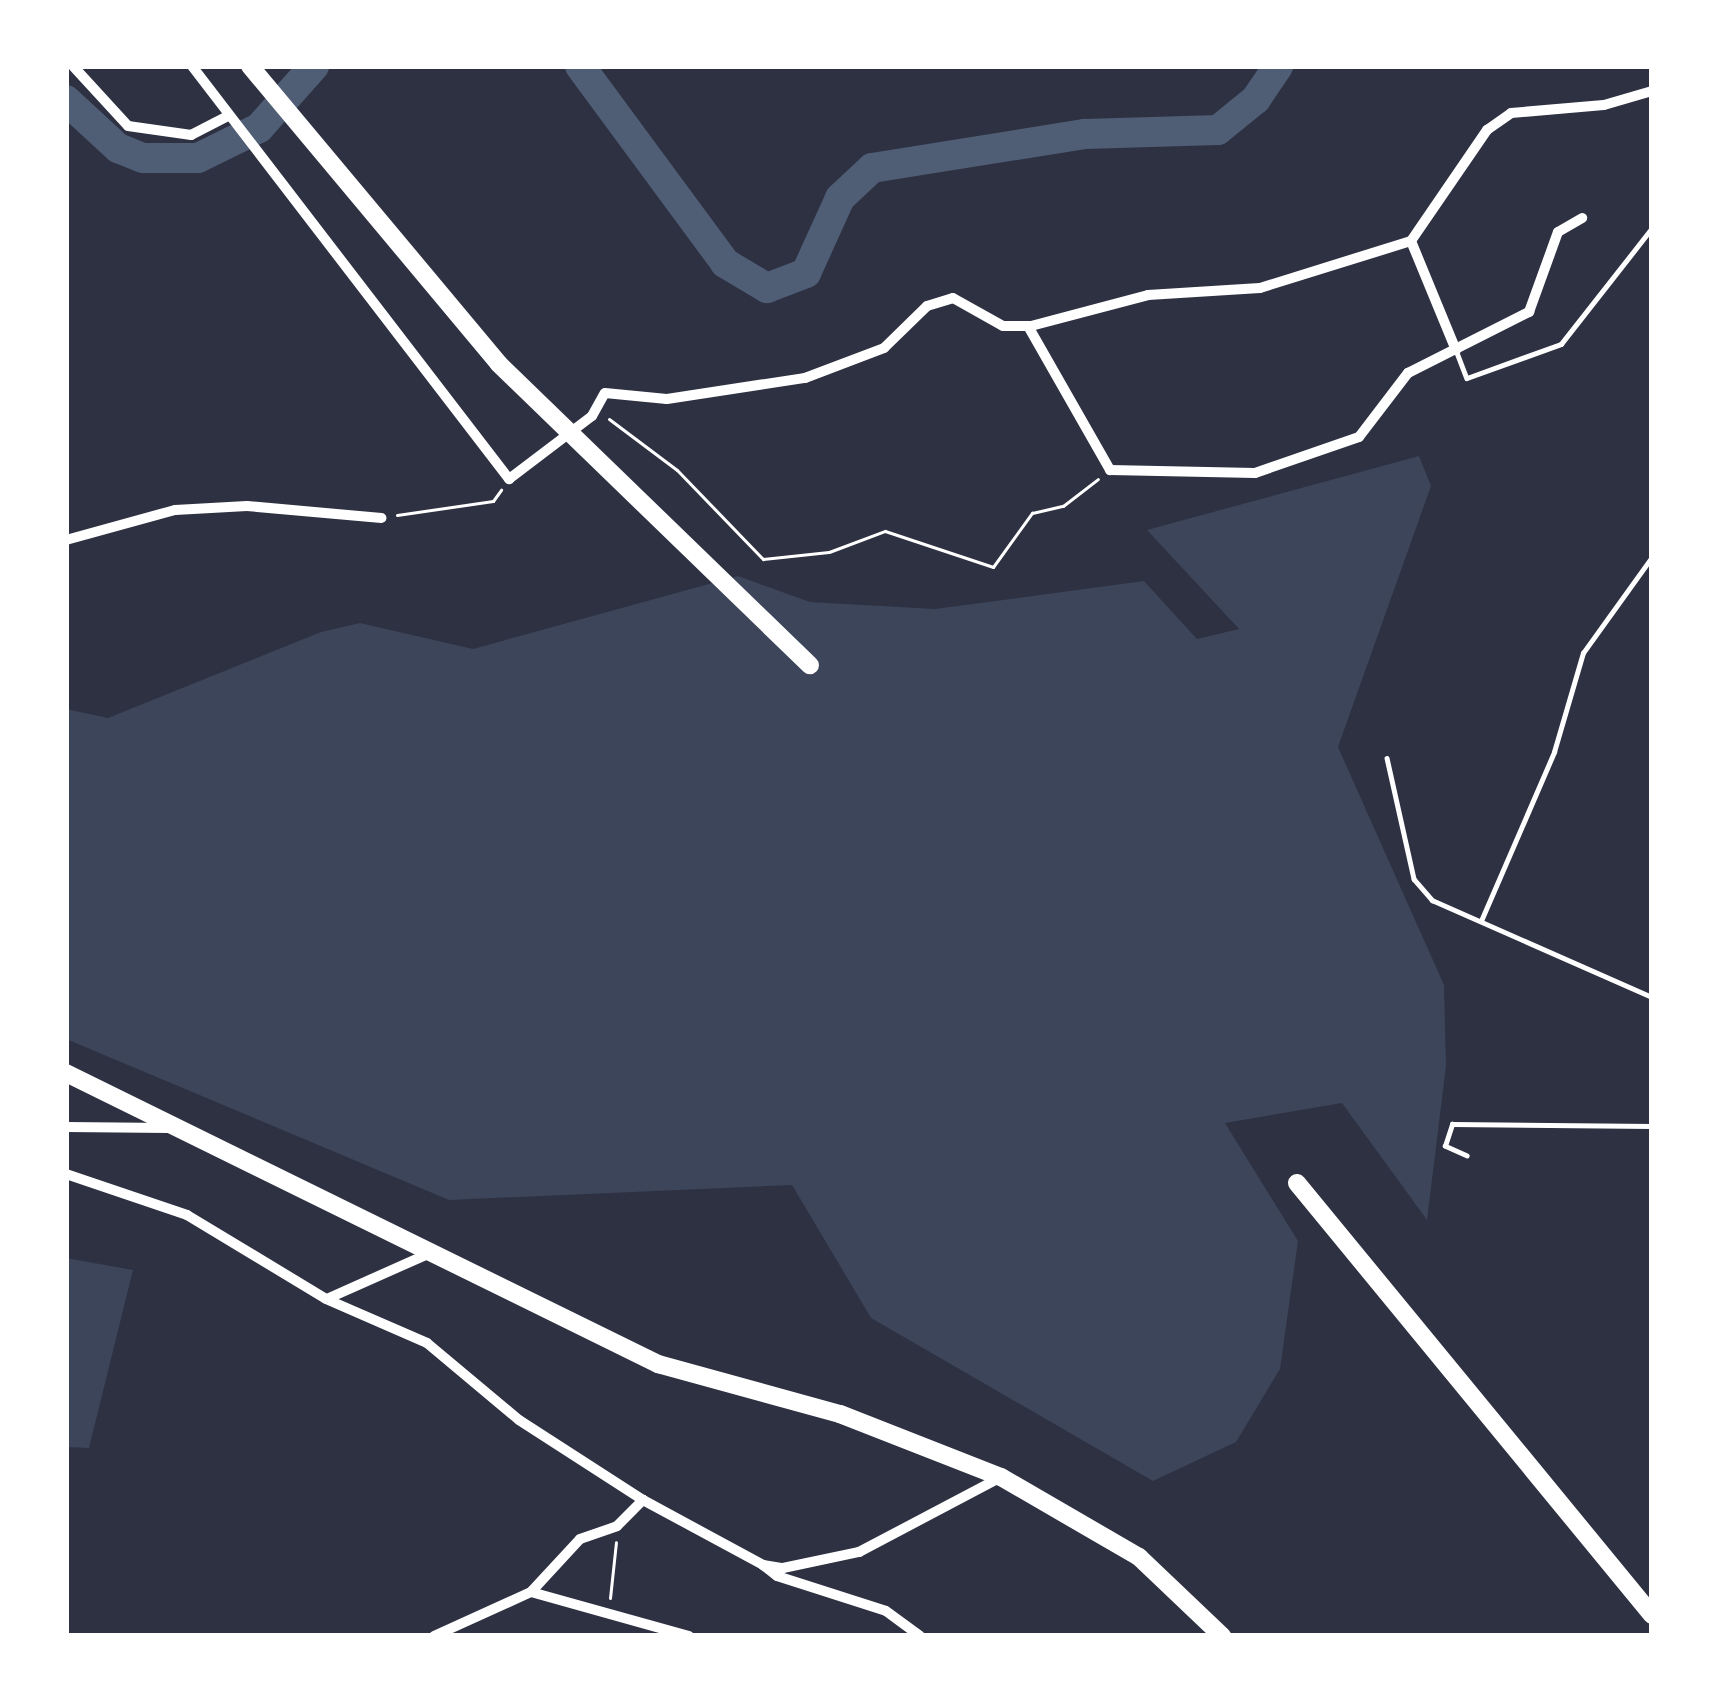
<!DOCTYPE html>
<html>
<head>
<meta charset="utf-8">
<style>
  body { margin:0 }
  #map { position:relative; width:1718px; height:1702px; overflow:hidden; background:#2d3142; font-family:"Roboto Serif",serif }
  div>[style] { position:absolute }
  .green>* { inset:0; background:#3c4559 }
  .river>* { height:30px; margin:-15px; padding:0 15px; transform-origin:15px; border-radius:15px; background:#4f5d75 }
  .path>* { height:3px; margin:-1.5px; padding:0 1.5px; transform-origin:1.5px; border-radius:1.5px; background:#fff }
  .service>* { height:4.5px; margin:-2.25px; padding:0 2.25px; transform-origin:2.25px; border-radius:2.25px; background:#fff }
  .minor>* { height:10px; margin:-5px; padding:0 5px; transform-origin:5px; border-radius:5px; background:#fff }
  .trunk>* { height:18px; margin:-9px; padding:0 9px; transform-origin:9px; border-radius:9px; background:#fff }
  .motorway>* { height:18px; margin:-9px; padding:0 9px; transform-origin:9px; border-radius:9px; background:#fff }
  span { translate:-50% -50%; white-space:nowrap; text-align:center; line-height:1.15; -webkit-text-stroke:12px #fff; paint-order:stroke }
  .frame { position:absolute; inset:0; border:69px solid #fff; pointer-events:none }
</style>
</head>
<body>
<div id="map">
  <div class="green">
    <i style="clip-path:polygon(1419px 456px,1431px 486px,1338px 747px,1444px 985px,1446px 1066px,1427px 1220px,1342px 1103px,1225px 1123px,1298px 1241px,1280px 1369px,1236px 1442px,1153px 1481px,871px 1318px,792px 1185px,449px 1200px,66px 1039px,66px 709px,108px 718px,321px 632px,360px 623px,473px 649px,738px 576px,810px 602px,935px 609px,1144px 581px,1197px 639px,1239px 629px,1147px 530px)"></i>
    <i style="clip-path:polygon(66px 1258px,133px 1270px,89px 1448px,66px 1447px)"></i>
  </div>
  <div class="river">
    <i style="left:580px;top:66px;width:245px;rotate:53.6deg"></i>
    <i style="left:725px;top:263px;width:49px;rotate:30.8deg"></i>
    <i style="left:767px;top:288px;width:42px;rotate:-21deg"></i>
    <i style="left:806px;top:273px;width:82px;rotate:-65.6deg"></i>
    <i style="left:840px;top:198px;width:44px;rotate:-43.2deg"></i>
    <i style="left:872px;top:168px;width:216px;rotate:-9.1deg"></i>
    <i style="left:1085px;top:134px;width:133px;rotate:-1.7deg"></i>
    <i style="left:1218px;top:130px;width:49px;rotate:-39.2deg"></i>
    <i style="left:1256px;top:99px;width:40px;rotate:-56deg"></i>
    <i style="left:66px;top:100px;width:71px;rotate:42.7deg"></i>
    <i style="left:118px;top:148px;width:27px;rotate:22deg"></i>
    <i style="left:143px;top:158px;width:55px"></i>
    <i style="left:198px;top:158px;width:68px;rotate:-26.2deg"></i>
    <i style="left:259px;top:128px;width:83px;rotate:-48.4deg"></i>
  </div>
  <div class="path">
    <i style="left:609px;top:419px;width:85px;rotate:36.9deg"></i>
    <i style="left:677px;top:470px;width:124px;rotate:46deg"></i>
    <i style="left:763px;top:559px;width:66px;rotate:-6.1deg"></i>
    <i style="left:829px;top:552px;width:60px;rotate:-20.6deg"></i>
    <i style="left:885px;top:531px;width:114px;rotate:18.4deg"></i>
    <i style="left:993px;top:567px;width:67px;rotate:-54.2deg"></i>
    <i style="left:1032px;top:513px;width:32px;rotate:-13deg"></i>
    <i style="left:1063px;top:506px;width:44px;rotate:-37.6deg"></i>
    <i style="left:397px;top:515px;width:97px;rotate:-8.3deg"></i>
    <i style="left:493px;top:501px;width:14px;rotate:-54deg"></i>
    <i style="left:610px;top:1598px;width:56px;rotate:-83.9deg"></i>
  </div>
  <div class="service">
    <i style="left:1456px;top:350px;width:30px;rotate:69deg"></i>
    <i style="left:1467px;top:378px;width:100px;rotate:-19.9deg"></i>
    <i style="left:1561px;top:344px;width:147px;rotate:-51.9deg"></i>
    <i style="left:1387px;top:758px;width:124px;rotate:77.4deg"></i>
    <i style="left:1414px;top:879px;width:28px;rotate:49deg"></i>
    <i style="left:1432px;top:900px;width:240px;rotate:23.8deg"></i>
    <i style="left:1481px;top:921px;width:184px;rotate:-66.6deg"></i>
    <i style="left:1554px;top:752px;width:103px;rotate:-73.7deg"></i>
    <i style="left:1583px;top:653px;width:118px;rotate:-54.3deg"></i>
    <i style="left:1467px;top:1156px;width:24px;rotate:-156deg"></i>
    <i style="left:1445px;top:1146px;width:23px;rotate:-72deg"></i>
    <i style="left:1452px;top:1124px;width:200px;rotate:0.6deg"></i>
  </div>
  <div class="minor">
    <i style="left:73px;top:66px;width:81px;rotate:47.5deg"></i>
    <i style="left:128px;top:126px;width:64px;rotate:8.1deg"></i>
    <i style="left:191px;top:135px;width:42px;rotate:-27.2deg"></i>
    <i style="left:192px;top:66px;width:521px;rotate:52.49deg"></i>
    <i style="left:509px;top:479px;width:104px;rotate:-37.2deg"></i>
    <i style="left:592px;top:416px;width:26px;rotate:-61deg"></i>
    <i style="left:605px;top:393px;width:62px;rotate:5.5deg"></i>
    <i style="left:667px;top:399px;width:140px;rotate:-8.7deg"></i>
    <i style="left:805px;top:378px;width:85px;rotate:-20.8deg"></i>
    <i style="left:884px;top:348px;width:60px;rotate:-44.3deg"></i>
    <i style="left:927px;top:306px;width:27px;rotate:-17deg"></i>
    <i style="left:953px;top:298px;width:57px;rotate:29.2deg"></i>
    <i style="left:1003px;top:326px;width:28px"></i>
    <i style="left:1031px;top:326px;width:121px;rotate:-14.8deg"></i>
    <i style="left:1148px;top:295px;width:112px;rotate:-3.6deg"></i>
    <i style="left:1260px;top:288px;width:158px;rotate:-17.3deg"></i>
    <i style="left:1411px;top:241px;width:135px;rotate:-55.6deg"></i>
    <i style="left:1487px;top:130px;width:29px;rotate:-35deg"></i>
    <i style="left:1511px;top:113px;width:93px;rotate:-4.9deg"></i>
    <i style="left:1604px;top:105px;width:50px;rotate:-16.3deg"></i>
    <i style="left:1411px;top:241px;width:118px;rotate:67.6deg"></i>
    <i style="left:1028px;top:326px;width:166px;rotate:60.3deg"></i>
    <i style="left:1110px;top:470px;width:145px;rotate:1.2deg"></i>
    <i style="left:1255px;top:473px;width:110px;rotate:-19.1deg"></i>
    <i style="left:1359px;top:437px;width:81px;rotate:-52.6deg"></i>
    <i style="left:1408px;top:373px;width:136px;rotate:-26.8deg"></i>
    <i style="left:1529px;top:312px;width:85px;rotate:-70.1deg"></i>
    <i style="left:1558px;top:232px;width:28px;rotate:-30deg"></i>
    <i style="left:66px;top:540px;width:113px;rotate:-15.4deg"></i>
    <i style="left:175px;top:510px;width:72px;rotate:-3.2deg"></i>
    <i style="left:247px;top:506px;width:135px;rotate:5.1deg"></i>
    <i style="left:66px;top:1127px;width:104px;rotate:0.6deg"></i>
    <i style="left:66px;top:1174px;width:128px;rotate:18.7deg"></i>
    <i style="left:187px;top:1215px;width:162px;rotate:31.1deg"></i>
    <i style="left:326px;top:1299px;width:110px;rotate:23.5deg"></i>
    <i style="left:427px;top:1343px;width:120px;rotate:39.9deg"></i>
    <i style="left:519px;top:1420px;width:148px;rotate:32.8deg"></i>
    <i style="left:329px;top:1298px;width:108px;rotate:-24deg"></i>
    <i style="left:763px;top:1565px;width:18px;rotate:38deg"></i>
    <i style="left:777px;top:1576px;width:114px;rotate:17.8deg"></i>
    <i style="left:886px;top:1611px;width:42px;rotate:36.3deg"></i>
    <i style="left:531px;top:1592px;width:164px;rotate:15.6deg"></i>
    <i style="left:434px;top:1636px;width:107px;rotate:-24.4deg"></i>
    <i style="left:531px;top:1592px;width:72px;rotate:-47.2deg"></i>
    <i style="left:580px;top:1539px;width:39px;rotate:-19deg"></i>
    <i style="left:617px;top:1526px;width:37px;rotate:-45deg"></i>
    <i style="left:643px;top:1500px;width:136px;rotate:28.4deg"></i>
    <i style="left:763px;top:1565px;width:20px;rotate:9deg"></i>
    <i style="left:783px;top:1568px;width:78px;rotate:-11.9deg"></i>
    <i style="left:859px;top:1552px;width:161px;rotate:-27.8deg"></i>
  </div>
  <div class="trunk">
    <i style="left:66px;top:1073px;width:660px;rotate:26.18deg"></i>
    <i style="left:658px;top:1364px;width:189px;rotate:15.4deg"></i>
    <i style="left:840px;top:1414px;width:173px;rotate:21.4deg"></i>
    <i style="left:1001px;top:1477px;width:160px;rotate:30.1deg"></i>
    <i style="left:1139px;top:1557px;width:115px;rotate:43.6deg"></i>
  </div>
  <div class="motorway">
    <i style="left:250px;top:66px;width:388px;rotate:50.1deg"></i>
    <i style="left:499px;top:364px;width:433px;rotate:44.1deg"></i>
    <i style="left:1297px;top:1183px;width:559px;rotate:50.59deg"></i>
  </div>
  <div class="frame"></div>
</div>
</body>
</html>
